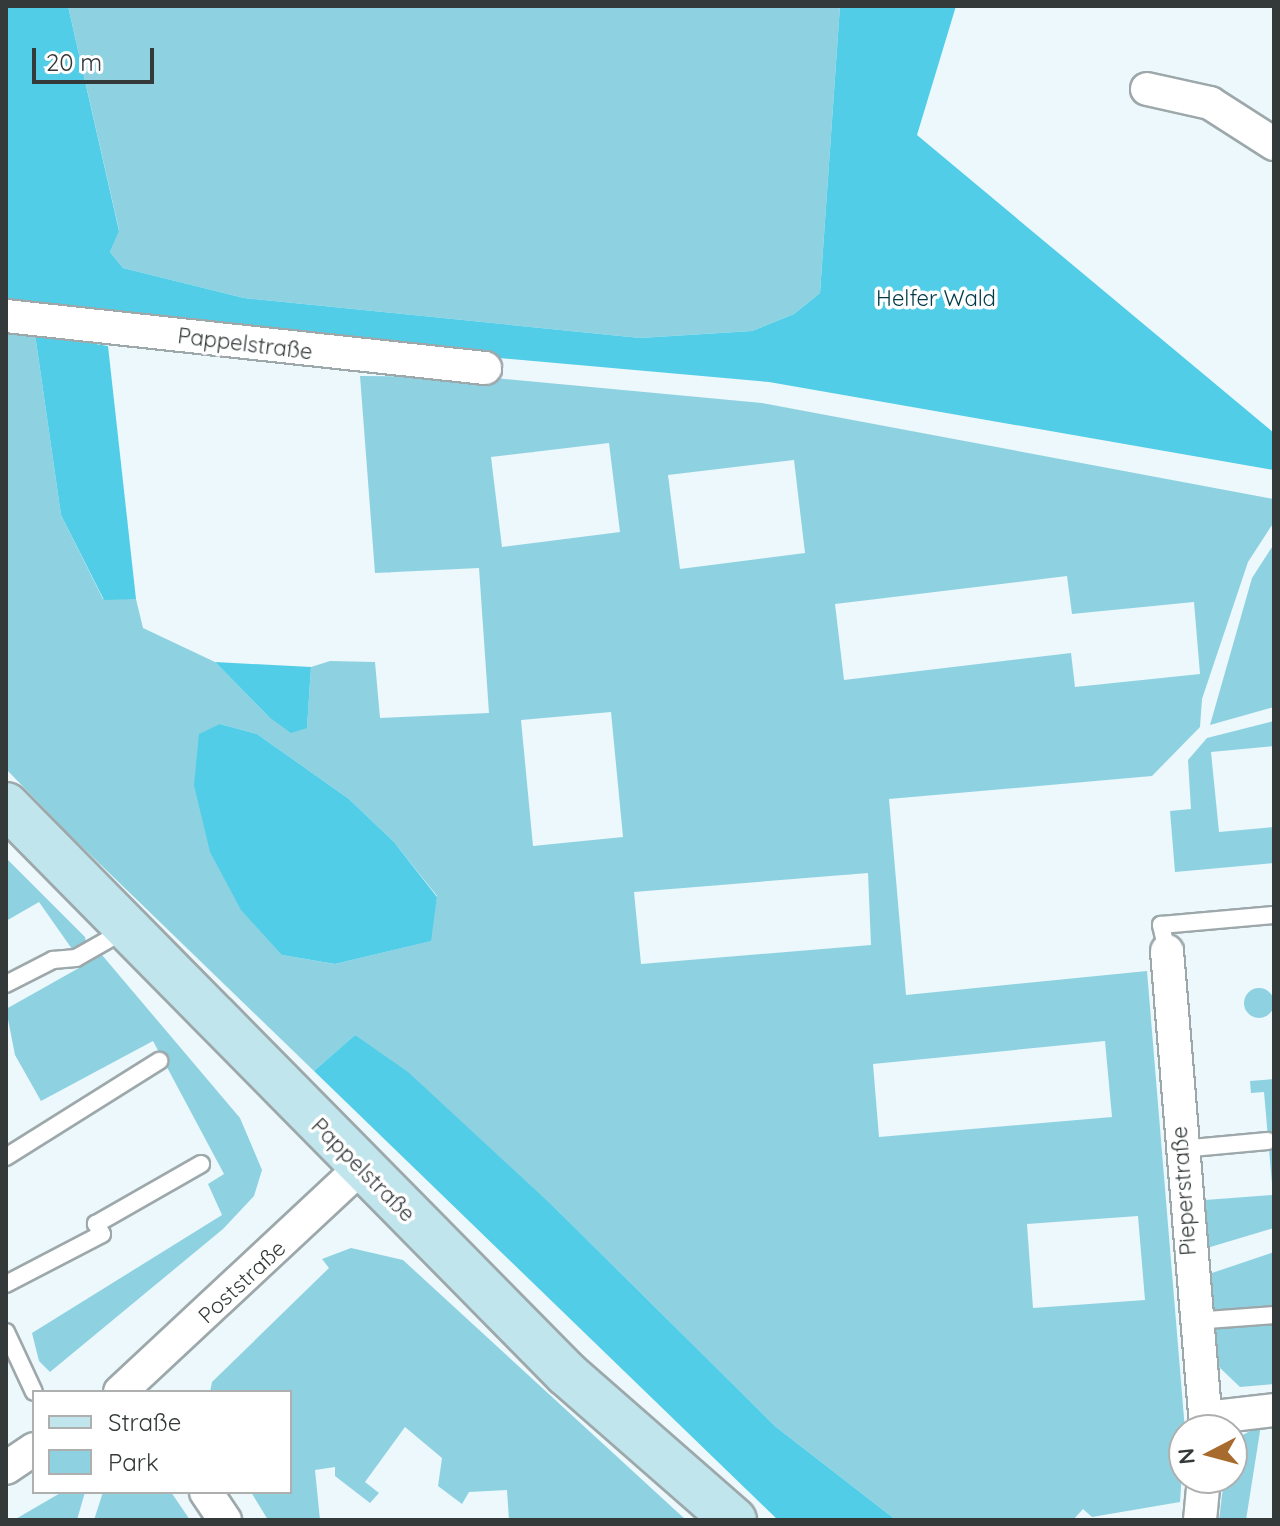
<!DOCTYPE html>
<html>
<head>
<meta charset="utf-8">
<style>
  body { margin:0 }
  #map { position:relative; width:1280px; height:1526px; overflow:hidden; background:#ecf8fb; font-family:Quicksand,sans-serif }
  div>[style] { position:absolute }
  .green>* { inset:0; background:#8ed2e2 }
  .round { border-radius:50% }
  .forest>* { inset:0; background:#51cde7 }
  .roads { filter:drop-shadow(2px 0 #9da8ab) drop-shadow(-2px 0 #9da8ab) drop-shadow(0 2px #9da8ab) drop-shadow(0 -2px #9da8ab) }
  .lane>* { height:16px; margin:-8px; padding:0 8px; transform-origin:8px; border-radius:8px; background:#fff }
  .street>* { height:32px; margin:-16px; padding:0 16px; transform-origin:16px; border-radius:16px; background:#fff }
  .secondary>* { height:44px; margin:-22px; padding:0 22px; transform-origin:22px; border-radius:22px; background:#c0e5ec }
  span { translate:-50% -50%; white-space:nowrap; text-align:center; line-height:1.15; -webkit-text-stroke:7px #fff; paint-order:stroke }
  .park-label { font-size:22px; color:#003b45 }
  .street-label { font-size:22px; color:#34393a }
  .frame { position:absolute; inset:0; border:8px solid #34393a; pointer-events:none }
  .legend { position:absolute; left:32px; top:1390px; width:260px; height:104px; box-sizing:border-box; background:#fff; border:2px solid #aeb0b0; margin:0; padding:10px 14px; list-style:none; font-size:24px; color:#34393a }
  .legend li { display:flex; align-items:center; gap:16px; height:40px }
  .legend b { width:40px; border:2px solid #aeb0b0 }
  .north { position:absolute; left:1168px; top:1414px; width:80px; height:80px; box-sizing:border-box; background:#fff; border:2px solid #aeb0b0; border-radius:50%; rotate:264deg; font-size:22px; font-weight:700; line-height:32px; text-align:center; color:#34393a }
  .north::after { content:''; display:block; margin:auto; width:28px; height:36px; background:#a76b2d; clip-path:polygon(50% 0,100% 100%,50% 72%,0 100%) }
  .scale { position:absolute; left:32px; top:48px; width:122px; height:36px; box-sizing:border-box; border:4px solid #34393a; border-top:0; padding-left:10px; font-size:24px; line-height:28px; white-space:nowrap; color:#34393a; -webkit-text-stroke:6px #fff; paint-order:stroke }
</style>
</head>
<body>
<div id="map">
  <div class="green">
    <i style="clip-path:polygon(68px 6px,840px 6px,820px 293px,794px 314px,752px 331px,640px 338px,244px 298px,123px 268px,110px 252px,119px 230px)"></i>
    <i style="clip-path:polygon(evenodd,6px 330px,35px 334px,61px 515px,103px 599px,136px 599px,143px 628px,215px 662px,269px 717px,307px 727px,311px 667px,330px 661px,375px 662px,380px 718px,489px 713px,479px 568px,375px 573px,360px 376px,484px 377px,762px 403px,1274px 499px,1274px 522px,1248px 562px,1202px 699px,1200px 727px,1152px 776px,889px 799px,906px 995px,1147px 971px,1185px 1430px,1180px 1502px,1092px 1517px,1083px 1509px,1073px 1520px,896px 1520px,776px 1427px,557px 1210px,355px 1035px,314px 1071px,71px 836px,6px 769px,6px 330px,609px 443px,620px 532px,502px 547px,491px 457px,609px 443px,6px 330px,794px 460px,805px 553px,680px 569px,668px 475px,794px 460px,6px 330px,1067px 576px,1072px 614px,1194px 602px,1200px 674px,1075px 687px,1071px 653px,844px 680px,835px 604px,1067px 576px,6px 330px,611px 712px,623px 837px,533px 846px,521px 720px,611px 712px,6px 330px,220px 724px,257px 734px,349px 799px,394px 842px,437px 896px,430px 941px,335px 964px,282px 955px,220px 724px,6px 330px,868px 873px,871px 945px,641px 964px,634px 892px,868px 873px,6px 330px,1105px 1041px,1112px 1117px,879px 1137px,873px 1064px,1105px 1041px,6px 330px,1138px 1216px,1145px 1300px,1033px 1308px,1027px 1224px,1138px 1216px)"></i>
    <i style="clip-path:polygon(1274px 544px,1274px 707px,1210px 725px,1252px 578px)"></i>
    <i style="clip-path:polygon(1274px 721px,1274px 746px,1211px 752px,1219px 832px,1274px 827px,1274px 863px,1175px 872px,1170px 811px,1191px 809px,1188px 760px,1207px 738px)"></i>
    <i style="clip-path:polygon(6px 858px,85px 937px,86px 942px,72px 949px,39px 902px,6px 921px)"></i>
    <i style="clip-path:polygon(102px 955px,240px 1118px,262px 1170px,254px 1196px,223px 1229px,50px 1372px,39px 1361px,32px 1333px,222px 1215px,208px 1184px,224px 1174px,153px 1041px,41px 1101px,15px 1055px,6px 1009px)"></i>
    <i class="round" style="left:1244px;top:988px;width:30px;height:30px"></i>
    <i style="clip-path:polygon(1274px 1079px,1274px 1228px,1207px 1248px,1205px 1200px,1273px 1195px,1264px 1092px,1251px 1093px,1250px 1081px)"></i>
    <i style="clip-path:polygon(351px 1248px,403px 1260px,686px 1520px,509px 1520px,507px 1490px,469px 1492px,462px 1504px,438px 1486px,442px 1458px,405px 1427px,365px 1482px,379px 1493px,370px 1503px,335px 1476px,335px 1467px,315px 1470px,320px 1520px,268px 1520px,251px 1492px,290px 1492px,290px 1392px,210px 1392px,212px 1382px,329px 1268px,322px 1259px)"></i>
    <i style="clip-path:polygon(1274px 1252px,1274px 1384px,1240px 1387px,1219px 1367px,1209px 1274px)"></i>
    <i style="clip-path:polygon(1261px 1425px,1246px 1520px,1219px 1520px,1224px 1478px,1232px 1478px,1232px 1441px)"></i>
    <i style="clip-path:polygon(62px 1492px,85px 1492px,77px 1520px,14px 1520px)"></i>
    <i style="clip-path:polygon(103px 1492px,171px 1492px,190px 1520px,94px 1520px)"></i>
  </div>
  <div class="forest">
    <i style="clip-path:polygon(6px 6px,68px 6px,119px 231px,110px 252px,123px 268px,244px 298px,640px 338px,752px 331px,794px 314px,820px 293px,840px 6px,956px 6px,917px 135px,1274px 433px,1274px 470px,769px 382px,387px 348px,6px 302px)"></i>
    <i style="clip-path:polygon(35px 334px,108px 346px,136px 599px,104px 600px,61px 515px)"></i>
    <i style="clip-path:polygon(215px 662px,311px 667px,307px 728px,291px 733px,269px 717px)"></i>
    <i style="clip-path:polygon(220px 724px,257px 734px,349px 799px,394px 842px,437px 897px,431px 941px,335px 964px,282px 955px,241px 910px,210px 852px,194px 785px,199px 734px)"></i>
    <i style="clip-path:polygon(355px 1035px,408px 1072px,557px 1210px,776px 1427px,896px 1520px,778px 1520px,314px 1071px)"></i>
  </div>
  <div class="roads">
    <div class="lane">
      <i style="left:1167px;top:951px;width:27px;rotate:-103deg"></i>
      <i style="left:1161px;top:925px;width:113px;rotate:-5.1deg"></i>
      <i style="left:6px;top:984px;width:53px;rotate:-27.1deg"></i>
      <i style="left:53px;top:960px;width:23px;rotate:-5deg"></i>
      <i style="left:76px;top:958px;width:59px;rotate:-29.6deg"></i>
      <i style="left:1181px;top:1149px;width:87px;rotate:-5.3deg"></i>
      <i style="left:6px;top:1157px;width:181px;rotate:-32.1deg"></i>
      <i style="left:6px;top:1284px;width:108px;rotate:-27.5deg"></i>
      <i style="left:102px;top:1234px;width:12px;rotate:-121deg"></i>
      <i style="left:96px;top:1224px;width:121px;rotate:-29.7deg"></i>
      <i style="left:1195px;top:1321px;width:79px;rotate:-4.3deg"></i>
      <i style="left:6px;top:1332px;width:66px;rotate:65deg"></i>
    </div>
    <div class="street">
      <i style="left:1147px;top:89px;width:65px;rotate:12.5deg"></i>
      <i style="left:1210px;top:103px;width:76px;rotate:32.6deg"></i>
      <i style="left:6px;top:316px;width:482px;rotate:6.2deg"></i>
      <i style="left:1167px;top:951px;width:481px;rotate:85.3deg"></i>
      <i style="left:120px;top:1392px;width:328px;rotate:-43deg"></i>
      <i style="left:1206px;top:1418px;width:68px;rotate:-6.7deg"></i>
      <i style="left:6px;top:1468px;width:34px;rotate:-34deg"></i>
      <i style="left:206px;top:1492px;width:34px;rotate:56deg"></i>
      <i style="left:1200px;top:1520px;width:42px;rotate:-84.6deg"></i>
    </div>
    <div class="secondary">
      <i style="left:6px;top:805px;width:799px;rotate:45.41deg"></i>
      <i style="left:567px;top:1374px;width:222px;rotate:41.2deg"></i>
    </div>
  </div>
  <div class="park-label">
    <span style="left:936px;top:299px">Helfer Wald</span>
  </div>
  <div class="street-label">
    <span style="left:245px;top:344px;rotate:7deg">Pappelstraße</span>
    <span style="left:363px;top:1170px;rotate:45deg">Pappelstraße</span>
    <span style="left:1184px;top:1191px;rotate:-94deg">Pieperstraße</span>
    <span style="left:242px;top:1282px;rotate:-43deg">Poststraße</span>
  </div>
  <div class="frame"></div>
  <ul class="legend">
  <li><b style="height:10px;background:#c0e5ec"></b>Straße</li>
  <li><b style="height:22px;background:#8ed2e2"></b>Park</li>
  </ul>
  <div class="north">N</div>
  <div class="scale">20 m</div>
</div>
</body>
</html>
